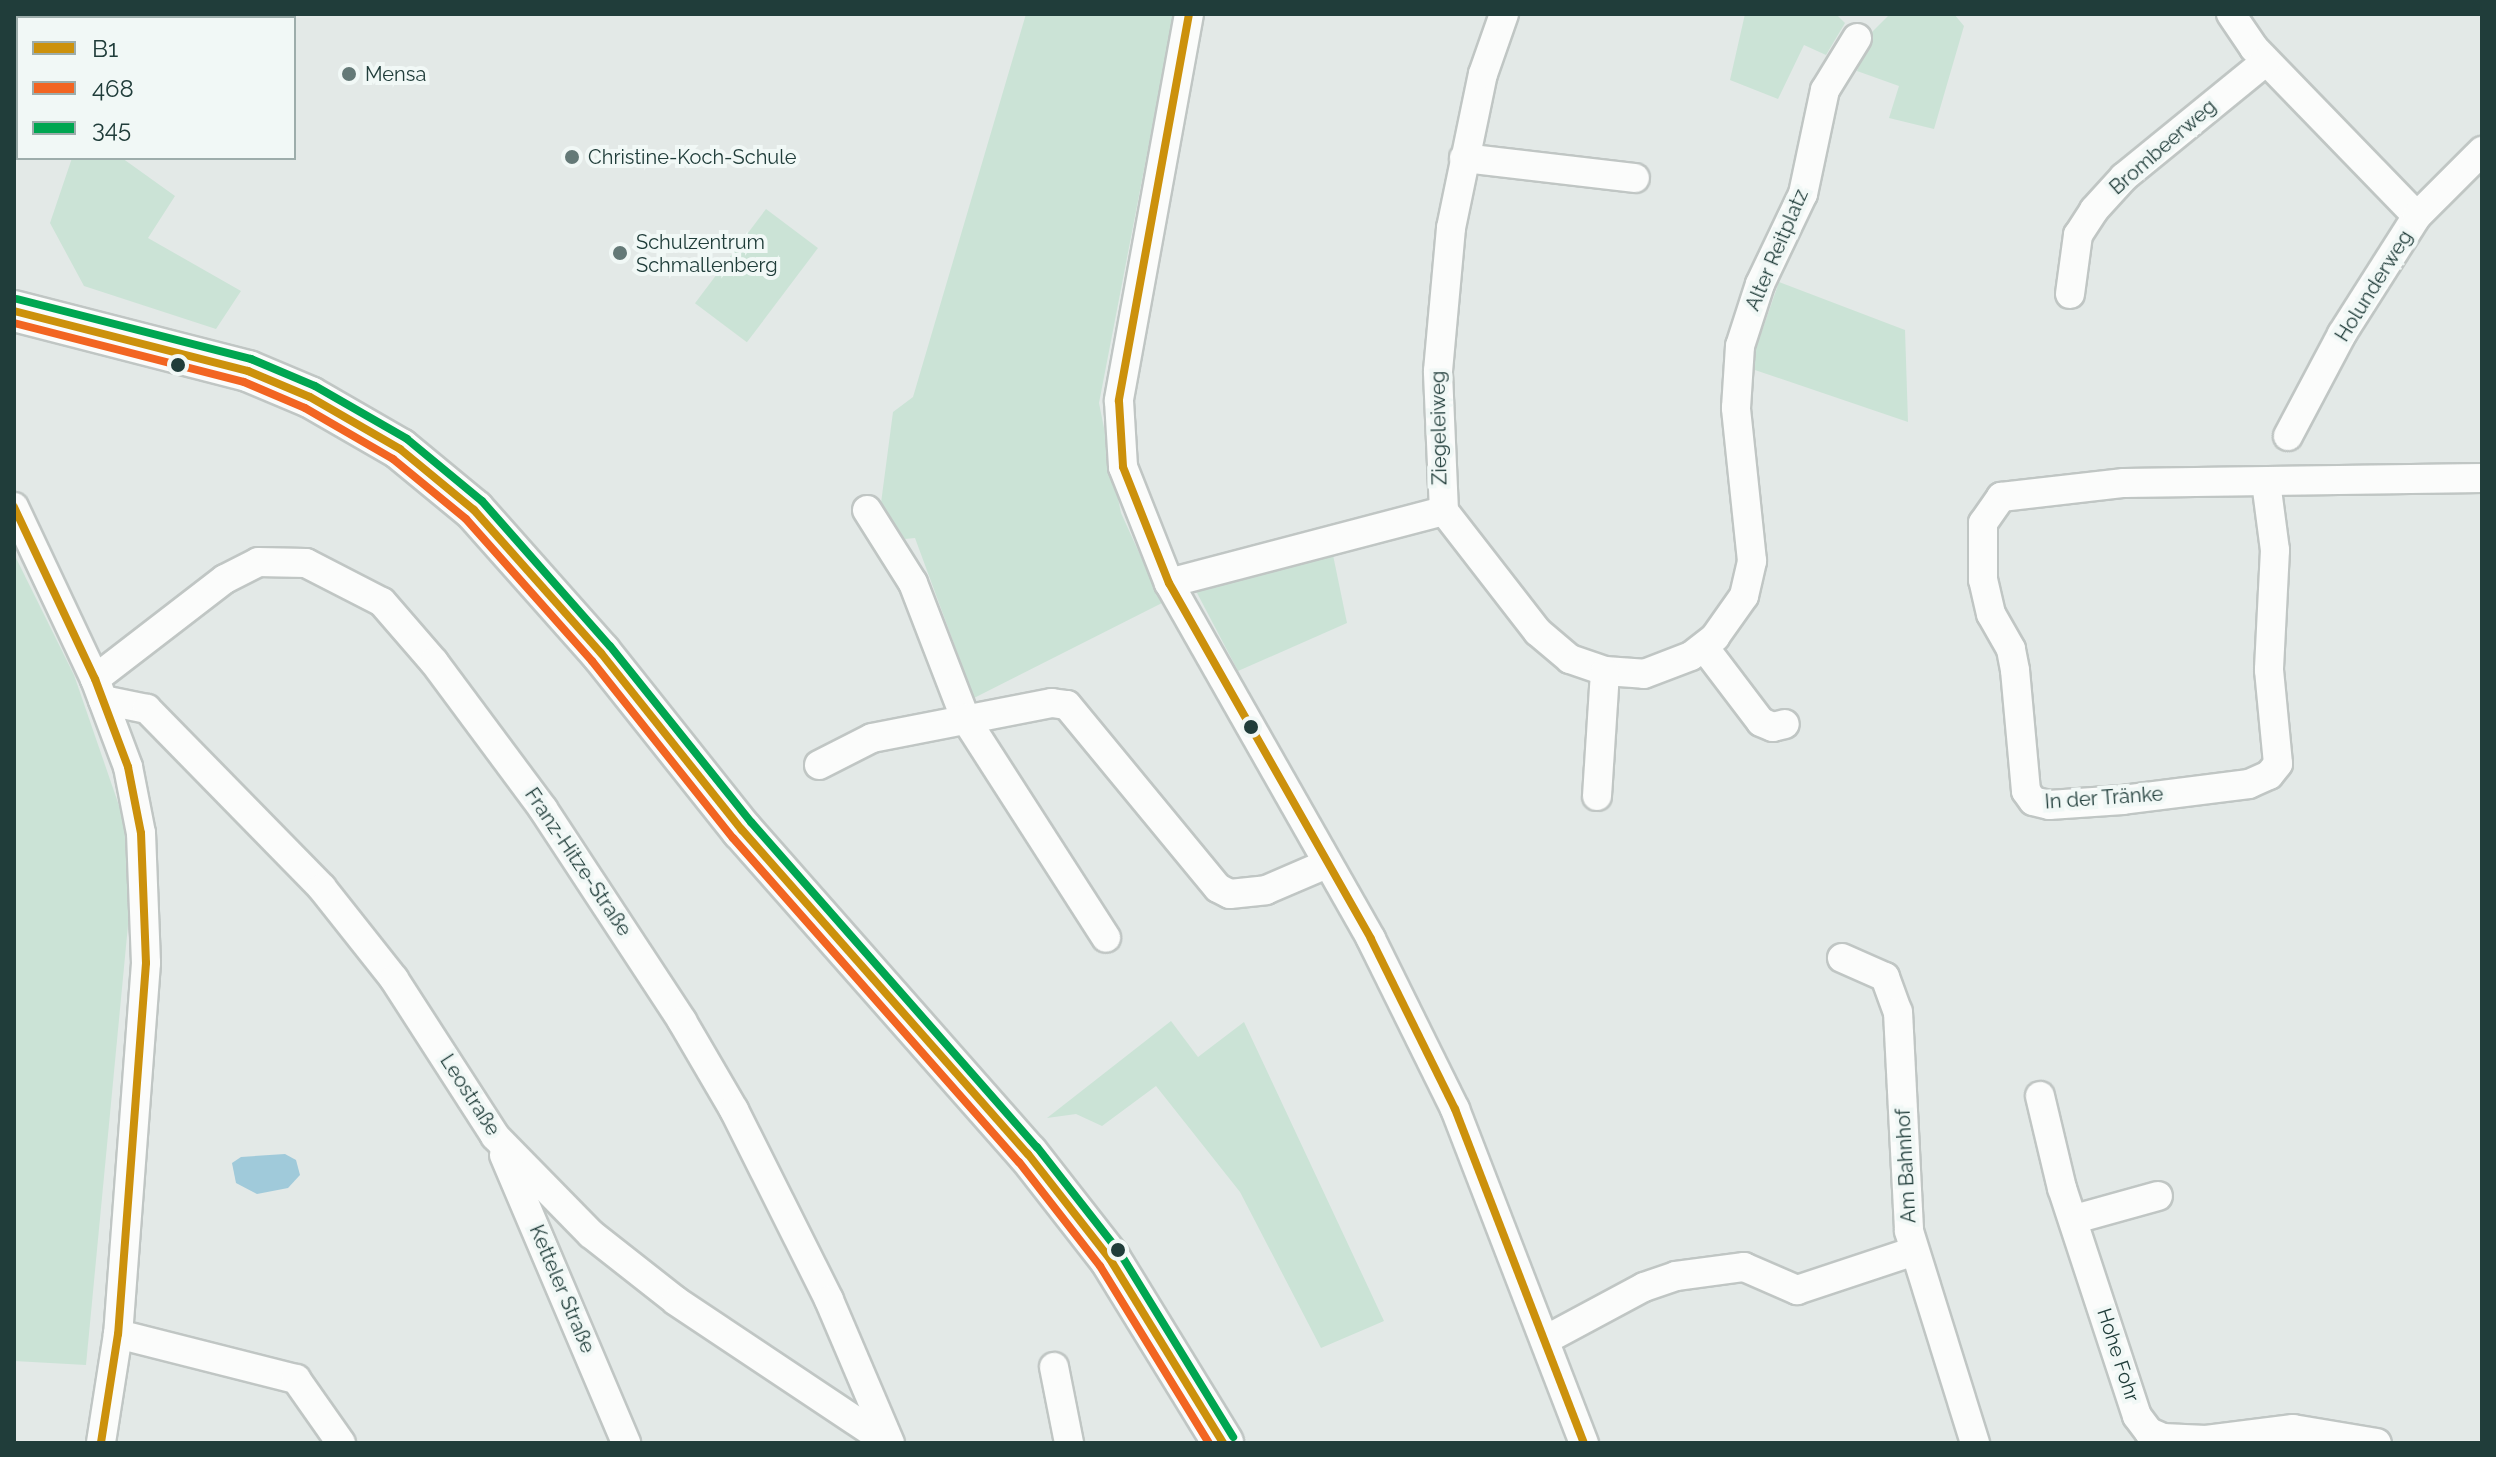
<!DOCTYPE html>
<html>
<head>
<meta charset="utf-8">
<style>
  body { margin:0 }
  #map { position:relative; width:2496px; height:1457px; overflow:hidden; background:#e3e9e7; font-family:Raleway,sans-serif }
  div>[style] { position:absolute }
  .green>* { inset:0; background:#cbe3d6; transform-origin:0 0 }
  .water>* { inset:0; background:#a0cada }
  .roads { filter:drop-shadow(2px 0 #c0c6c4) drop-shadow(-2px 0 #c0c6c4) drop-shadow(0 2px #c0c6c4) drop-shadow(0 -2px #c0c6c4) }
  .street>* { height:28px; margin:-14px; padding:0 14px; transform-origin:14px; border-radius:14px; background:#fbfcfb }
  .secondary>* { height:40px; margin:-20px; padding:0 20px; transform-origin:20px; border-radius:20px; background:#fbfcfb }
  .bus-1>* { height:8px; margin:-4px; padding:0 4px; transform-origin:4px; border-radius:4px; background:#cc910c }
  .bus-2>* { height:8px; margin:-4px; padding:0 4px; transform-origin:4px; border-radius:4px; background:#f26522 }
  .bus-3>* { height:8px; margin:-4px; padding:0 4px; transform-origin:4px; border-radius:4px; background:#00a651 }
  .dots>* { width:22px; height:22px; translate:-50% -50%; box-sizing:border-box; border:4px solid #f1f8f6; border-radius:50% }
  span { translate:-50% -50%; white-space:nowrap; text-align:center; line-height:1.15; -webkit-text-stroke:8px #f1f8f6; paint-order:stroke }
  .poi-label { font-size:20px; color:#203d3a }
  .left { translate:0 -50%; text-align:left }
  .street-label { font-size:20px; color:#203d3a }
  .frame { position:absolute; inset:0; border:16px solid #203d3a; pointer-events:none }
  .legend { position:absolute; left:16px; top:16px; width:280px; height:144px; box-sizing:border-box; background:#f1f8f6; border:2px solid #9dadab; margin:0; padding:10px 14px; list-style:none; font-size:24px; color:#203d3a }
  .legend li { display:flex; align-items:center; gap:16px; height:40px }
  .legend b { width:40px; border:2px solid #9dadab }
</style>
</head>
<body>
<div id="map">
  <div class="green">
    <i style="clip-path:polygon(1026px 14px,1174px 14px,1099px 403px,1121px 513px,1162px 603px,974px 698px,915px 538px,905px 539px,881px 503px,893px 412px,913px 397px)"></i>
    <i style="clip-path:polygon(1745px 14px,1836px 14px,1845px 23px,1826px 55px,1804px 45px,1778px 99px,1730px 80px)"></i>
    <i style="clip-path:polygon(1890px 14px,1954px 14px,1964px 26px,1934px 129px,1889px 118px,1899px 86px,1857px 71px,1871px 33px)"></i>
    <i style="clip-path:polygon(72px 158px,122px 158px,175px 196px,148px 238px,241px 291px,216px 329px,84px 286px,50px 223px)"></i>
    <i style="left:766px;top:209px;width:65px;height:118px;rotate:37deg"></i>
    <i style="clip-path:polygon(1779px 282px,1905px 330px,1908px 422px,1749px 368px)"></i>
    <i style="clip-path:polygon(14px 554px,74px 675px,135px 852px,86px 1365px,14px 1361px)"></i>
    <i style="clip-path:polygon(1333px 555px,1347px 623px,1238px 671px,1196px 591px)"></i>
    <i style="clip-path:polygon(1171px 1021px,1198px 1057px,1244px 1022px,1384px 1321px,1321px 1348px,1240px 1192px,1156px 1086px,1102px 1126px,1076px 1114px,1047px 1118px)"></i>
  </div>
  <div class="water">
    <i style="clip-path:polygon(285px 1154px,296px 1160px,300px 1175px,288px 1188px,257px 1194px,236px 1183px,232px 1163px,241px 1157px)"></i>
  </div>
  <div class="roads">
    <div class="street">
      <i style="left:1189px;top:14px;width:393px;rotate:100.3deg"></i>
      <i style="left:1119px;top:401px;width:66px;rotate:86.5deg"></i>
      <i style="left:1123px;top:467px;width:125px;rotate:68.4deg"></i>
      <i style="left:1169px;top:583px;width:409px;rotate:60.4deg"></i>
      <i style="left:1371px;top:939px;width:190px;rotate:63.7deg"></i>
      <i style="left:1455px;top:1109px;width:358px;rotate:68.9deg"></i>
      <i style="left:2231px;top:14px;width:41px;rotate:55.9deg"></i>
      <i style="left:2254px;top:48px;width:234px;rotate:45.9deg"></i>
      <i style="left:1464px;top:158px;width:172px;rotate:6.7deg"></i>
      <i style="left:2070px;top:294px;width:60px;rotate:-82.3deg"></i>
      <i style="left:2078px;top:235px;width:30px;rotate:-57deg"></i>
      <i style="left:2094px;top:210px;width:45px;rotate:-47.7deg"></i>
      <i style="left:2124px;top:177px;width:183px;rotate:-39.2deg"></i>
      <i style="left:2288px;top:436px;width:115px;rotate:-62.1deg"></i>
      <i style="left:2342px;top:334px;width:140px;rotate:-57.6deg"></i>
      <i style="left:2417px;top:216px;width:92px;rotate:-45deg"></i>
      <i style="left:2266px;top:482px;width:69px;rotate:82.5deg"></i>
      <i style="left:2275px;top:550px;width:120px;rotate:92.9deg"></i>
      <i style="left:2269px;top:670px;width:94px;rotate:84.5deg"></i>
      <i style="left:2278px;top:764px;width:14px;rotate:129deg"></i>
      <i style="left:2269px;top:775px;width:22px;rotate:156deg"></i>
      <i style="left:2249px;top:784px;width:127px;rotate:172.8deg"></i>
      <i style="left:2123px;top:800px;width:74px;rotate:176.1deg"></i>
      <i style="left:2049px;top:805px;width:16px;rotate:-166deg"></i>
      <i style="left:2033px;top:801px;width:12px;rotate:-125deg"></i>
      <i style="left:2026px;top:791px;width:121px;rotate:-95.2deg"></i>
      <i style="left:2015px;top:670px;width:21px;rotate:-101deg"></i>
      <i style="left:2011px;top:649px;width:40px;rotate:-119.7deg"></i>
      <i style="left:1991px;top:614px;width:35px;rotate:-103deg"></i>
      <i style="left:1983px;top:580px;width:57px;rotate:-90deg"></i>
      <i style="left:1983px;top:523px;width:32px;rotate:-55deg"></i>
      <i style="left:2001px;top:497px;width:124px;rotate:-6.5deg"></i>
      <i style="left:2124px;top:483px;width:358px;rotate:-0.8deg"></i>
      <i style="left:14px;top:507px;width:190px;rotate:64.8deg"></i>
      <i style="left:95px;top:679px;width:94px;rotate:69.4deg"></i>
      <i style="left:128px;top:767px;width:67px;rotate:78.9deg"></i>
      <i style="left:141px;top:833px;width:130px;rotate:87.8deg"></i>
      <i style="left:146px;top:963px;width:372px;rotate:94.3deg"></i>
      <i style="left:118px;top:1334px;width:110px;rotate:98.9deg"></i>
      <i style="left:867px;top:510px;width:86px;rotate:57.8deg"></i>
      <i style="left:913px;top:583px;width:145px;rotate:68.9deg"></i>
      <i style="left:965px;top:718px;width:261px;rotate:57.3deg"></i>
      <i style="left:1444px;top:511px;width:153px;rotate:52.2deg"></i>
      <i style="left:1538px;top:632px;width:42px;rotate:40.2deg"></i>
      <i style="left:1570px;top:659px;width:37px;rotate:19deg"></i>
      <i style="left:1605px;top:671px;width:39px;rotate:4deg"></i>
      <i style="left:1644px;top:674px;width:50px;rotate:-21deg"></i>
      <i style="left:1691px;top:656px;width:31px;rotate:-38deg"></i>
      <i style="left:1715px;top:637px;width:50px;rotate:-54.7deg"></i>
      <i style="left:1744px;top:596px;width:36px;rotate:-77deg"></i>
      <i style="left:1752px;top:561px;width:154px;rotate:-96deg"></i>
      <i style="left:1736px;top:408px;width:62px;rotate:-86.3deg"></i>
      <i style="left:1740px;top:346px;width:65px;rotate:-72.1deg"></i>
      <i style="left:1760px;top:284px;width:100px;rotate:-64.5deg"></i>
      <i style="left:1803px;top:194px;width:106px;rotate:-78.1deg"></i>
      <i style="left:1825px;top:90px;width:61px;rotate:-58.4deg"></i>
      <i style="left:1169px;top:583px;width:284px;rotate:-14.7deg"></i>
      <i style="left:1444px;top:511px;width:140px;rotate:-92.5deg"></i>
      <i style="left:1438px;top:371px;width:144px;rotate:-84.8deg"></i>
      <i style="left:1451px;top:228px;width:157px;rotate:-78.3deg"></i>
      <i style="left:1483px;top:74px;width:64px;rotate:-70.7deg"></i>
      <i style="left:1704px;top:647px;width:94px;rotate:52.8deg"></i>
      <i style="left:1761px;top:722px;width:13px;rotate:23deg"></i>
      <i style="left:1773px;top:727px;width:12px;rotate:-14deg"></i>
      <i style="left:95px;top:679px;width:164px;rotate:-37.6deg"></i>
      <i style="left:225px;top:579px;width:37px;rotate:-27deg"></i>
      <i style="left:258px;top:562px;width:48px;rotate:1.2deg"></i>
      <i style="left:306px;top:563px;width:85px;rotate:27.2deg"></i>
      <i style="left:382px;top:602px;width:79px;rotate:49.1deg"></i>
      <i style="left:434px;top:662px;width:183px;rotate:53.4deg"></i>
      <i style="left:543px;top:809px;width:254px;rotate:56.7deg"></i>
      <i style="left:682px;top:1021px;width:103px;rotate:59.7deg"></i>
      <i style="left:734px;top:1110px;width:212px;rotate:63.4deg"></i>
      <i style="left:829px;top:1300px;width:155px;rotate:66.9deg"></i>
      <i style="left:103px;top:700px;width:45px;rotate:11.6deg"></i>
      <i style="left:147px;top:709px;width:250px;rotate:45.6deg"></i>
      <i style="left:322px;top:888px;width:116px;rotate:51.6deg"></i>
      <i style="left:394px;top:979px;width:187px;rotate:57.2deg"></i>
      <i style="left:495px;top:1136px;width:137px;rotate:45.6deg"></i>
      <i style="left:591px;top:1234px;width:108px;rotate:38.2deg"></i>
      <i style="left:676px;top:1301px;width:256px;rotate:33.7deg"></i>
      <i style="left:819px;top:765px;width:59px;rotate:-27deg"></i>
      <i style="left:872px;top:738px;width:183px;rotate:-11deg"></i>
      <i style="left:1052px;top:703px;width:15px;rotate:8deg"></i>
      <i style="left:1067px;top:705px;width:237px;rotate:50.5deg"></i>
      <i style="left:1218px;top:888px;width:13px;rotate:27deg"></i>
      <i style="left:1230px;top:894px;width:36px;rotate:-6deg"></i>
      <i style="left:1266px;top:890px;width:63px;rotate:-23.3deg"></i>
      <i style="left:1597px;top:796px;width:125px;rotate:-86.3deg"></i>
      <i style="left:1842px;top:958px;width:47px;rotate:23.8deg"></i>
      <i style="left:1885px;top:977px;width:37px;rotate:70deg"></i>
      <i style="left:1898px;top:1012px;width:219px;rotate:87.1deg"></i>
      <i style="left:1909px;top:1231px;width:222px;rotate:72.7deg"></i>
      <i style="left:2040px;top:1096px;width:95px;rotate:76.6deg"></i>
      <i style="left:2062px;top:1188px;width:240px;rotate:71.8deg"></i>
      <i style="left:2137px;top:1416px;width:20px;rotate:53deg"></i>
      <i style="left:2149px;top:1432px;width:15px;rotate:23deg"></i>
      <i style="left:2163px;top:1438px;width:43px;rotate:2.7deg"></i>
      <i style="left:2206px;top:1440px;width:88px;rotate:-7.2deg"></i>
      <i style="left:2293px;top:1429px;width:85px;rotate:9.5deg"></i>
      <i style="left:504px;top:1155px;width:313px;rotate:67deg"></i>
      <i style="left:2075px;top:1219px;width:86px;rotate:-15.5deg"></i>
      <i style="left:118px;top:1334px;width:184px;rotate:14.2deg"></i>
      <i style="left:296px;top:1379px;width:78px;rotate:54.9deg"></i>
      <i style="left:1547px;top:1339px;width:110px;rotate:-28.2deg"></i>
      <i style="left:1644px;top:1287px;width:34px;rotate:-19deg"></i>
      <i style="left:1676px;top:1276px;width:69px;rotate:-7.5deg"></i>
      <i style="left:1744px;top:1267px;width:58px;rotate:23.5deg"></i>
      <i style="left:1797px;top:1290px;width:123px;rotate:-18.4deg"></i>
      <i style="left:1054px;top:1367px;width:77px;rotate:78.8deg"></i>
    </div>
    <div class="secondary">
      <i style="left:14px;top:311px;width:242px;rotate:14.4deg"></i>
      <i style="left:248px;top:371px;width:67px;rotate:22.8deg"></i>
      <i style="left:310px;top:397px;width:104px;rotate:30deg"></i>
      <i style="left:400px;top:449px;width:96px;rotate:39.5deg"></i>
      <i style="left:474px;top:510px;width:191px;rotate:48.4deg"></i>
      <i style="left:601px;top:653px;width:226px;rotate:51.5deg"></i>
      <i style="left:742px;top:830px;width:432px;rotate:48.6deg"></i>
      <i style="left:1028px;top:1154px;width:133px;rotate:52deg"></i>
      <i style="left:1110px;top:1259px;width:216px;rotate:58.4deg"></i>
    </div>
  </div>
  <div class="bus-1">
    <i style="left:1189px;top:14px;width:393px;rotate:100.3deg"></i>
    <i style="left:1119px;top:401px;width:66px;rotate:86.5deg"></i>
    <i style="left:1123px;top:467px;width:125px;rotate:68.4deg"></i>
    <i style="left:1169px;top:583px;width:409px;rotate:60.4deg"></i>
    <i style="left:1371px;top:939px;width:190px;rotate:63.7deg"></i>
    <i style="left:1455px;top:1109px;width:358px;rotate:68.9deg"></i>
    <i style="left:14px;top:311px;width:242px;rotate:14.4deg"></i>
    <i style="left:248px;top:371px;width:67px;rotate:22.8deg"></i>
    <i style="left:310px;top:397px;width:104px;rotate:30deg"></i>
    <i style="left:400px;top:449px;width:96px;rotate:39.5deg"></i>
    <i style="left:474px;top:510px;width:191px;rotate:48.4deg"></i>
    <i style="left:601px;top:653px;width:226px;rotate:51.5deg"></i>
    <i style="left:742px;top:830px;width:432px;rotate:48.6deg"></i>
    <i style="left:1028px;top:1154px;width:133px;rotate:52deg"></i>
    <i style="left:1110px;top:1259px;width:216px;rotate:58.4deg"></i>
    <i style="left:14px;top:507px;width:190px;rotate:64.8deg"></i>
    <i style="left:95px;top:679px;width:94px;rotate:69.4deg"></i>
    <i style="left:128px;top:767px;width:67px;rotate:78.9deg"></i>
    <i style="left:141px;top:833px;width:130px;rotate:87.8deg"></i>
    <i style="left:146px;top:963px;width:372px;rotate:94.3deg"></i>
    <i style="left:118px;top:1334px;width:110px;rotate:98.9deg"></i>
  </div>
  <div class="bus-2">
    <i style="left:14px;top:323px;width:237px;rotate:14.4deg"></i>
    <i style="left:244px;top:382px;width:66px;rotate:23.1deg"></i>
    <i style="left:305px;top:408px;width:102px;rotate:30.1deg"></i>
    <i style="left:393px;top:459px;width:94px;rotate:39.4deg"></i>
    <i style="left:466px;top:519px;width:190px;rotate:48.4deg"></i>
    <i style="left:592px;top:661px;width:226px;rotate:51.5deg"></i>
    <i style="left:733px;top:838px;width:432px;rotate:48.6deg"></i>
    <i style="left:1019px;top:1162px;width:132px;rotate:52.1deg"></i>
    <i style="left:1100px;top:1266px;width:208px;rotate:58.4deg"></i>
  </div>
  <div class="bus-3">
    <i style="left:17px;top:299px;width:242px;rotate:14.4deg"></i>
    <i style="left:251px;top:359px;width:69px;rotate:22.9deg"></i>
    <i style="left:315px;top:386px;width:106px;rotate:29.9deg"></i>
    <i style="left:407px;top:439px;width:97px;rotate:39.6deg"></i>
    <i style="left:482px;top:501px;width:193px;rotate:48.6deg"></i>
    <i style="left:610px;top:646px;width:226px;rotate:51.3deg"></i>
    <i style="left:751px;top:822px;width:433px;rotate:48.7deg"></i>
    <i style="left:1037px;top:1147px;width:135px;rotate:51.9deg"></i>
    <i style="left:1120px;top:1253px;width:216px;rotate:58.4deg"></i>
  </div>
  <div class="dots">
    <i style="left:349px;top:74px;background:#647977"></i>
    <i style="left:572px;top:157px;background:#647977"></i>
    <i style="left:620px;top:253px;background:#647977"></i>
    <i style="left:178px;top:365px;background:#203d3a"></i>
    <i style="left:1251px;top:727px;background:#203d3a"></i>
    <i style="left:1118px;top:1250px;background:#203d3a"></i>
  </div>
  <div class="poi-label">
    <span class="left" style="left:365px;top:74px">Mensa</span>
    <span class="left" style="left:588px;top:157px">Christine-Koch-Schule</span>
    <span class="left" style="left:636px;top:254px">Schulzentrum<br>Schmallenberg</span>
  </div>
  <div class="street-label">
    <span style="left:2163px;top:147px;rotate:-41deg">Brombeerweg</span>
    <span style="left:1777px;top:250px;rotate:-67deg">Alter Reitplatz</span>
    <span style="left:2374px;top:286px;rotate:-58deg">Holunderweg</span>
    <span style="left:1439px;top:428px;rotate:-91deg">Ziegeleiweg</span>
    <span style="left:2104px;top:798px;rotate:-4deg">In der Tränke</span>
    <span style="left:578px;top:862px;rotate:56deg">Franz-Hitze-Straße</span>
    <span style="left:470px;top:1095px;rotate:57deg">Leostraße</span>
    <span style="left:1906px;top:1166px;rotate:-93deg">Am Bahnhof</span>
    <span style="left:562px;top:1289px;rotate:67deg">Ketteler Straße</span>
    <span style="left:2118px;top:1355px;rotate:72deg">Hohe Fohr</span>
  </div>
  <div class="frame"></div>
  <ul class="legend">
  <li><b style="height:10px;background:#cc910c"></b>B1</li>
  <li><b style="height:10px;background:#f26522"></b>468</li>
  <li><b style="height:10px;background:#00a651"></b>345</li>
  </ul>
</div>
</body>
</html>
